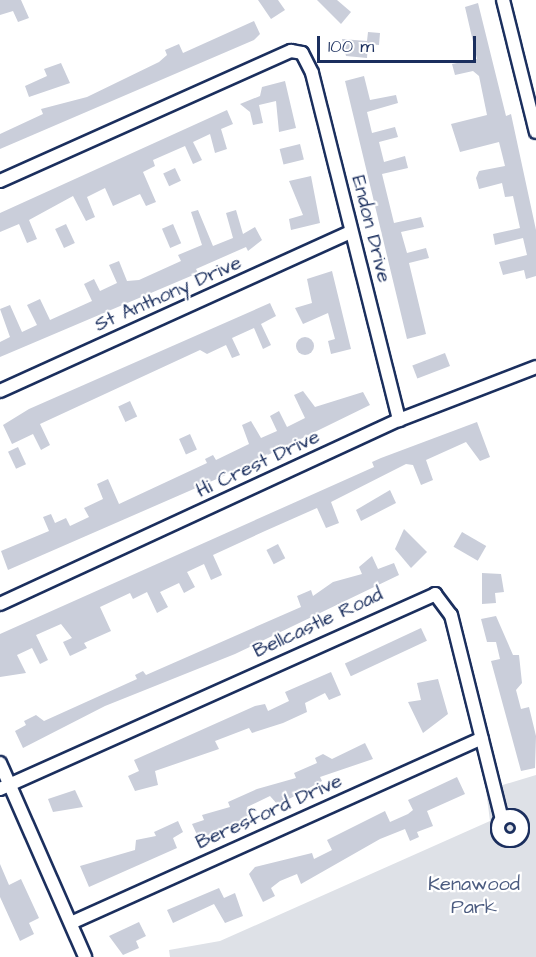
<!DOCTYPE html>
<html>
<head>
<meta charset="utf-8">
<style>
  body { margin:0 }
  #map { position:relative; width:536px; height:957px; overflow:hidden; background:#fff; font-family:"Architects Daughter",sans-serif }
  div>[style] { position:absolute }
  .green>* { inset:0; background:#dee1e7 }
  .building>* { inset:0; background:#caceda; transform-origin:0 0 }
  .round { border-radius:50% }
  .roads { filter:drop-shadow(2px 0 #1b2f5e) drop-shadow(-2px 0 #1b2f5e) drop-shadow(0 2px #1b2f5e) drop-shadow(0 -2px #1b2f5e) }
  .minor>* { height:12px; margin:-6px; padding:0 6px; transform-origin:6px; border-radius:6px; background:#fff }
  .minor>.ring { margin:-6px; padding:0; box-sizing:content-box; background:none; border:12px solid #fff; border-radius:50% }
  span { translate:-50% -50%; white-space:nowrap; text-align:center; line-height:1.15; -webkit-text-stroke:4.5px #fff; paint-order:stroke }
  .street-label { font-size:20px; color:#1b2f5e }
  .park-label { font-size:20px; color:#4c5c80 }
  .scale { position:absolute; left:317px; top:36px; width:159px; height:27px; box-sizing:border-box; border:3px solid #1b2f5e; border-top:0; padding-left:8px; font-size:18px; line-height:21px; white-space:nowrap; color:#1b2f5e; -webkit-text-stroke:4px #fff; paint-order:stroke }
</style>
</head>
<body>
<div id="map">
  <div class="green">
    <i style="clip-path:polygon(536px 775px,536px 957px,170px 957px,169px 950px,220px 941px,490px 821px,486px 790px)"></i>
  </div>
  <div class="building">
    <i style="clip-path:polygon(0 0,21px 0,29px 18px,18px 22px,13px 11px,0 15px)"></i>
    <i style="clip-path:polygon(258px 0,278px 0,285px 10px,271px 19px)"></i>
    <i style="clip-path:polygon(317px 0,337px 0,351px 12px,341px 24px)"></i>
    <i style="clip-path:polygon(478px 3px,506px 116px,511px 114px,536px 230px,536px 276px,526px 279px,524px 270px,503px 275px,499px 262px,527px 255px,523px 238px,495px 245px,493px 234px,520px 228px,513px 196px,505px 197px,502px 183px,479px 189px,476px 178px,479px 171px,505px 166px,499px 142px,460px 152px,451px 124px,487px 115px,479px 76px,473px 71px,455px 75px,452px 64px,477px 59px,465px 7px)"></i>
    <i style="clip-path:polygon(254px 21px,260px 34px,254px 40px,0 149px,0 134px,43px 114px,41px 109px,87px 97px,159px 62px,167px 55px,165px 50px,179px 44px,183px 53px)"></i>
    <i style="clip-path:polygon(368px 32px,380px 33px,379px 45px,368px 44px,367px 58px,346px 56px,342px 39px,367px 41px)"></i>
    <i style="clip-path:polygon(61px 63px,70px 83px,29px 97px,25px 86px,47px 76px,44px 69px)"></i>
    <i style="clip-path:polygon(364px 76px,370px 100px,396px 95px,398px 103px,367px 112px,372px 133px,395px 127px,398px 137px,379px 142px,384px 162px,405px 156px,408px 168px,382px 174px,394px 223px,421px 217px,424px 227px,401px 232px,407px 253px,426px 248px,429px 258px,409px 263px,426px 334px,407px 339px,345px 81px)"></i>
    <i style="clip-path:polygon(285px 81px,296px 128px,279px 132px,276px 101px,259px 105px,263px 123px,253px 125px,250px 112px,240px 104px,260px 96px,262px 87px)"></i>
    <i style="clip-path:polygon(227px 110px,233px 124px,221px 129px,227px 149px,215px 153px,210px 134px,193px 142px,202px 160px,193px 164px,185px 146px,153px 160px,155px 166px,143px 172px,156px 202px,146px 206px,140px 194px,113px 206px,105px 188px,87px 197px,95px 217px,86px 221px,73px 196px,29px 220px,37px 239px,27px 243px,19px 224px,0 232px,0 213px)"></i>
    <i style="left:300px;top:144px;width:16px;height:21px;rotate:76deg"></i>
    <i style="left:175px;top:168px;width:14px;height:13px;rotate:65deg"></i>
    <i style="clip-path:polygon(311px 176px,320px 223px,291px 230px,289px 219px,303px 215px,289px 181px)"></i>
    <i style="clip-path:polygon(198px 210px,213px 246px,233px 238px,226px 213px,236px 210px,243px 234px,255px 227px,262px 240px,248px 251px,246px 247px,196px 269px,198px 273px,0 357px,0 342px,10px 337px,0 309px,10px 305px,22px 332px,37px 325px,27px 305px,40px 299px,50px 320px,92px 301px,84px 284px,94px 279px,100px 291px,117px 283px,109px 265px,119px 261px,127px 281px,139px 280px,181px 261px,178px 255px,202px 245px,191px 212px)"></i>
    <i style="left:66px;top:224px;width:21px;height:12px;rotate:65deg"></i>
    <i style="left:173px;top:224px;width:21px;height:12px;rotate:67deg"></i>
    <i style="clip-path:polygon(332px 271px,351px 349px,331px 354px,328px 341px,335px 339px,328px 313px,303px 324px,295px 308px,312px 303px,307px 279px)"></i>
    <i style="clip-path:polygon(270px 303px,276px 316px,261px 324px,271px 345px,263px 349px,254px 328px,232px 338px,240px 355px,232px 358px,226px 345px,207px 354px,200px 350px,40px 424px,50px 445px,41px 450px,33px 434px,12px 444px,3px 425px,29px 409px)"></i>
    <i class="round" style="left:296px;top:337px;width:18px;height:18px"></i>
    <i style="left:445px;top:353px;width:14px;height:35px;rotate:69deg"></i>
    <i style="clip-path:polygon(303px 391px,315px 407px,363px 392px,370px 405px,235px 471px,8px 570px,1px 551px,49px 531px,43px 517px,51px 514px,55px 523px,66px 518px,70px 526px,89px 517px,84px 508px,103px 499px,97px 484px,108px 479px,119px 504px,207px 463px,205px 459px,213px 455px,216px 460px,249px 444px,242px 425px,251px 421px,261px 438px,277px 431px,270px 416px,279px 411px,287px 427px,305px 418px,294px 395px)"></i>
    <i style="left:130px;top:401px;width:17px;height:13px;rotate:65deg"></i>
    <i style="clip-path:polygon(477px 422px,490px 457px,480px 461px,466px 442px,426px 460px,433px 480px,421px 485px,413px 465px,406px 464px,331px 502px,339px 523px,326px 528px,317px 508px,265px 531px,213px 555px,222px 575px,211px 580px,204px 564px,187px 572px,195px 587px,184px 593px,179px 583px,160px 592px,168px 607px,157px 613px,147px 592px,133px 599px,130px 593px,100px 607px,111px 631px,84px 643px,87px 648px,70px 656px,63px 642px,72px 638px,61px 624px,36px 635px,48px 660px,40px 664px,32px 648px,17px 655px,26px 673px,0 677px,0 634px,374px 467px,372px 462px,381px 458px)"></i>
    <i style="left:190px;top:434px;width:17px;height:12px;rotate:66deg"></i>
    <i style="left:18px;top:447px;width:19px;height:11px;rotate:65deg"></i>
    <i style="clip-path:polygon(390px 490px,396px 503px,361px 521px,356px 510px)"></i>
    <i style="clip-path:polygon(404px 529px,427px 552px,411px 568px,395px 549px)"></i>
    <i style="left:462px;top:532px;width:28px;height:17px;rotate:30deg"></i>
    <i style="left:278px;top:544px;width:16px;height:13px;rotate:63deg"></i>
    <i style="clip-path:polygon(372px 556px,378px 569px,394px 563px,399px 575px,235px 654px,105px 706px,23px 748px,15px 731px,26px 725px,24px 721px,36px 715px,44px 721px,137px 679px,135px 675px,143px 671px,146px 675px,301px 607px,297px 596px,311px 590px,313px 596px,333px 582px,362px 574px,359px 567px)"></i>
    <i style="clip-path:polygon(482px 573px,501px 574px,504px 592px,495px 593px,496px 603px,482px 604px)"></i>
    <i style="clip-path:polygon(496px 616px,513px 655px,519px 655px,522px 683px,516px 690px,521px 709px,529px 707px,536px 736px,535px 768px,521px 771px,491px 661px,500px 659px,496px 642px,487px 642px,481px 619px)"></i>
    <i style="left:421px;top:628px;width:14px;height:84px;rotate:65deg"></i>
    <i style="clip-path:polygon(331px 672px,341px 695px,329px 700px,325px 693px,305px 703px,307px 712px,283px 723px,252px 733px,249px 728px,215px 741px,219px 749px,155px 771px,158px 785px,135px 791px,128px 776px,139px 771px,134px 760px,255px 706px,265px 704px,268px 711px,289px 701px,285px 692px)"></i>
    <i style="clip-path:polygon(438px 679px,448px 714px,423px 733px,408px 702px,421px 700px,417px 683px)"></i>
    <i style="clip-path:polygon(365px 743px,373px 759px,320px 777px,322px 781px,278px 805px,270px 796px,247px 807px,251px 816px,199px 839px,192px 824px,204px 820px,202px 815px,230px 807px,228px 802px,257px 789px,296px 778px,294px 773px,317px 763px,315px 758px,323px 754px,332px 759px)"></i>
    <i style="clip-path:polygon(457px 777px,465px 794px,427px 811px,433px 826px,417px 832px,419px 837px,410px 841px,405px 829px,380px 839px,301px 884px,297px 874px,280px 881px,271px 888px,275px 896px,263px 902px,249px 874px,255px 867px,312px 853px,314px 859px,332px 850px,327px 840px,385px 811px,390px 822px,408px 814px,413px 810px,408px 800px)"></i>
    <i style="clip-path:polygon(75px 790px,83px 807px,53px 812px,48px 799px)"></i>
    <i style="clip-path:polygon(178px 821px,183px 832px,173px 838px,177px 848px,89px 887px,80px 866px,135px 850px,136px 840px,156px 836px,154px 832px)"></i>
    <i style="clip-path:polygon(0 864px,9px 885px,21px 879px,39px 918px,29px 923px,34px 934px,20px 941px,0 897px)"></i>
    <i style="clip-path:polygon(219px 888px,224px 898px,235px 893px,243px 916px,225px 923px,214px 904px,173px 923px,167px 910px)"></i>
    <i style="clip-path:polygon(139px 922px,146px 936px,136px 941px,139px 948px,123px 955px,109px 936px)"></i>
  </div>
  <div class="roads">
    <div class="minor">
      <i style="left:503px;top:0;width:136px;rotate:76deg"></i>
      <i style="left:0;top:181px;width:319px;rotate:-24.1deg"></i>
      <i style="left:291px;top:51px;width:11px;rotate:10deg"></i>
      <i style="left:302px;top:53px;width:22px;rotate:63deg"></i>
      <i style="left:312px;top:73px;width:358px;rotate:75.9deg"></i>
      <i style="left:0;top:391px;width:385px;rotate:-24.4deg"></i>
      <i style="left:0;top:604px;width:439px;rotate:-24.8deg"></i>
      <i style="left:399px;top:420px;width:147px;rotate:-21.1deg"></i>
      <i style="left:0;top:763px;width:212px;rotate:66.3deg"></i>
      <i style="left:0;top:789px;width:477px;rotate:-24.1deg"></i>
      <i style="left:435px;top:594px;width:26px;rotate:53deg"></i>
      <i style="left:451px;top:615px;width:210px;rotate:76deg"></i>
      <i class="ring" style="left:498px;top:816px;width:12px;height:12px"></i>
      <i style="left:73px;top:922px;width:448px;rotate:-24.2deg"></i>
    </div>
  </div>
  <div class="street-label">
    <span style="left:371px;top:229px;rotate:76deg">Endon Drive</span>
    <span style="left:168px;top:294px;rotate:-24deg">St Anthony Drive</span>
    <span style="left:258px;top:464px;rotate:-25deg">Hi Crest Drive</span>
    <span style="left:318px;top:623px;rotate:-25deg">Bellcastle Road</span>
    <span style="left:269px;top:812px;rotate:-24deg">Beresford Drive</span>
  </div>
  <div class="park-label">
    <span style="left:474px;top:896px">Kenawood<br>Park</span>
  </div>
  <div class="scale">100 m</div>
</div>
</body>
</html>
